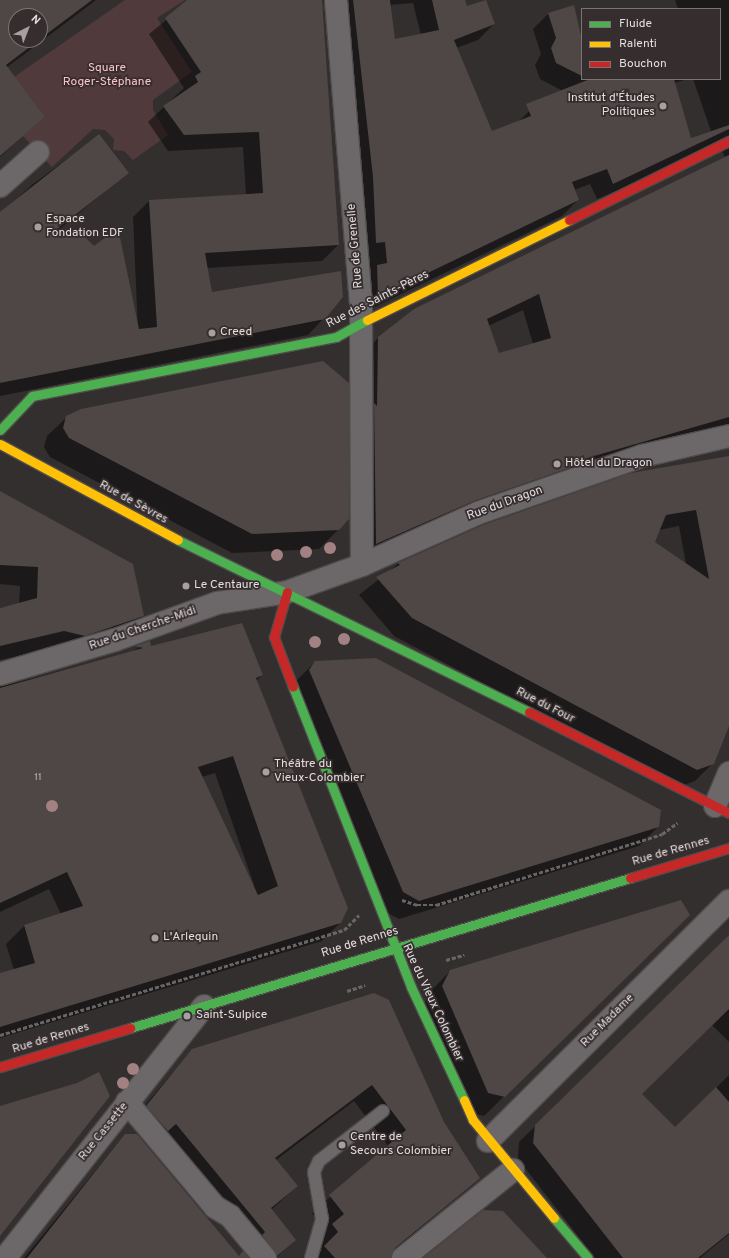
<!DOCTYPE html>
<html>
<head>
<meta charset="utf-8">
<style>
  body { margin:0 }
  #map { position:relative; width:729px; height:1258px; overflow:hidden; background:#342f2f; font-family:Overpass,sans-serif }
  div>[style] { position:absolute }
  .green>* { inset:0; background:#513a3c }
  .shadow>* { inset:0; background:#0007 }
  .building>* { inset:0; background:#4f4646 }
  .path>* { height:2.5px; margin-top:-1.25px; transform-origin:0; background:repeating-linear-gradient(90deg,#686565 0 4px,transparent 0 6px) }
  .roads { filter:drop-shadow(1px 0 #504b4b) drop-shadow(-1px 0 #504b4b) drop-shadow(0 1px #504b4b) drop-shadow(0 -1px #504b4b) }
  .lane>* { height:12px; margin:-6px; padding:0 6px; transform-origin:6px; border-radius:6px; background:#6c6869 }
  .street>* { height:22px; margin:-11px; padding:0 11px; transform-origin:11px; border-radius:11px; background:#6c6869 }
  .fast>* { height:9px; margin:-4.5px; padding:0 4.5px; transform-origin:4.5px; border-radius:4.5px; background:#4caf50 }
  .slow>* { height:9px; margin:-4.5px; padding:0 4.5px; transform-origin:4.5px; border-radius:4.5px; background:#ffc107 }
  .jam>* { height:9px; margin:-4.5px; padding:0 4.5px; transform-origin:4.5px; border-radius:4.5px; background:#c62828 }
  .trees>* { width:12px; height:12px; margin:-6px; border-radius:50%; background:#a38183 }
  .dots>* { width:11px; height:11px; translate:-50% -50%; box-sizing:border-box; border:2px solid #362d2e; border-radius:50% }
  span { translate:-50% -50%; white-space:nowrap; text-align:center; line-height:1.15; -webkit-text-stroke:3.5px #362d2e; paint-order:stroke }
  .number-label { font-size:10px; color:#beb8b8 }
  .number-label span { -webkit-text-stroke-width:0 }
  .park-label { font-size:12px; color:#fec4c8 }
  .poi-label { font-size:12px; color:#e3dede }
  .right { translate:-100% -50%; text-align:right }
  .left { translate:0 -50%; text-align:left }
  .street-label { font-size:12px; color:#e3dede }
  .legend { position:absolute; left:581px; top:8px; width:140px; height:72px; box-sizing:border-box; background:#362d2e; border:1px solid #7b7474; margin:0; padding:5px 7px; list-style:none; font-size:12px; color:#e3dede }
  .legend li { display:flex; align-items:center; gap:8px; height:20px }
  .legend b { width:20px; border:1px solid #7b7474 }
  .north { position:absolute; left:8px; top:8px; width:40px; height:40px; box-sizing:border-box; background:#362d2e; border:1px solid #7b7474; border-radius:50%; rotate:42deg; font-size:11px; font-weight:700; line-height:16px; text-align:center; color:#e3dede }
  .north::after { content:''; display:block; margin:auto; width:14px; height:18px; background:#a6a1a1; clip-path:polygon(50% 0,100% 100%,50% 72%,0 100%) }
</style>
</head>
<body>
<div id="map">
  <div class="green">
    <i style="clip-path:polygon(125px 0,185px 0,157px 18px,192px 72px,153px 100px,153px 110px,168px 135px,133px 160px,124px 151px,113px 150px,114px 139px,105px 130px,93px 129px,52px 167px,23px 136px,45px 117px,14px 77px)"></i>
  </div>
  <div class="shadow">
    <i style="clip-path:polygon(evenodd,0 0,96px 0,6px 68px,43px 117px,0 157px,0 0,16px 16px,40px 16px,40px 40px,16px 40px,16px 16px)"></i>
    <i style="clip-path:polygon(191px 0,321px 0,338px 245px,322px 261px,206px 268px,211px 293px,324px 318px,308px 335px,0 396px,0 214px,33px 184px,99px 136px,127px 173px,55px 233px,138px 331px,133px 217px,149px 201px,246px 195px,243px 147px,168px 151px,148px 122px,184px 88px,149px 34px)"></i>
    <i style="clip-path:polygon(evenodd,335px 0,464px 0,467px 8px,494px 24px,478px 40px,456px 48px,491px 132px,518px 122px,542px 99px,563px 91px,540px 79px,535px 65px,541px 54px,533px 29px,549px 13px,582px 45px,582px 79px,688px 79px,674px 83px,690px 139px,711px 131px,693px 79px,720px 79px,720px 9px,678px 9px,675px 0,729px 0,729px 428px,362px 560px,362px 355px,378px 338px,725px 157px,720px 147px,597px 199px,590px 184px,574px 190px,578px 200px,562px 216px,362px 313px,361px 282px,371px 272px,369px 258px,360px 258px,335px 0,413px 3px,421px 35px,394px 40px,389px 5px,413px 3px,335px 0,523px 310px,533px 344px,498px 355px,488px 326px,523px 310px)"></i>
    <i style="clip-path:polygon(67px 417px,339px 529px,319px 549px,232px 553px,50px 457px,44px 447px,47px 436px)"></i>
    <i style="clip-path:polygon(evenodd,729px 457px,729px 724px,713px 763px,695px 781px,679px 787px,394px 636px,359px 595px,398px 564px,483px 526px,729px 457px,679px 526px,686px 564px,654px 542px,659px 530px,679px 526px)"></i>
    <i style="clip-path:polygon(0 492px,143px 616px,124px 635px,0 660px,0 608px,19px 604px,20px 586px,0 584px)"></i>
    <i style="clip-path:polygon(evenodd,149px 642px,150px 647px,262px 675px,256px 681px,340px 923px,322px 941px,0 1038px,0 974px,14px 970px,6px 944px,24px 926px,61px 914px,49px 889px,0 912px,0 687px,131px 652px,149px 642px,215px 773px,254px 885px,253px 886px,202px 777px,215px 773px)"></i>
    <i style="clip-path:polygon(315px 662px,658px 827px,639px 846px,399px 919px,384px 911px,296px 681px)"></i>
    <i style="clip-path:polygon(669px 934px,484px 1116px,468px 1112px,423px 1006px,431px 991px,450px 971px)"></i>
    <i style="clip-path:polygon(729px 937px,729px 1042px,712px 1025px,641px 1094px,675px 1128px,729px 1075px,729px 1234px,700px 1258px,595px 1258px,518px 1159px,519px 1142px)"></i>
    <i style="clip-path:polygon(374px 994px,443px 1122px,478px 1178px,390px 1254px,391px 1258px,314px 1258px,322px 1250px,316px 1242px,327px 1231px,312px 1213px,388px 1146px,354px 1101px,276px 1160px,297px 1186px,271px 1210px,295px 1240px,276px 1258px,24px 1258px,125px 1135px,239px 1257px,247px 1257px,248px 1250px,159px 1141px,150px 1148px,130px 1123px,192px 1050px)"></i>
  </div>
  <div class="building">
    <i style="clip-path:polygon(0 0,92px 0,40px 39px,40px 16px,16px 16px,16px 40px,39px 40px,6px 65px,45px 117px,0 156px)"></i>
    <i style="clip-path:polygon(187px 0,322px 0,339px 245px,205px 253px,212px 292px,341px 271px,343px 297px,325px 319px,0 383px,0 212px,99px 134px,129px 173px,53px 232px,79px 231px,94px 246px,118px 228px,139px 329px,157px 327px,149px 200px,263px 193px,259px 132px,184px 135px,163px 106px,198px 82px,195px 76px,201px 72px,165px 18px)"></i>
    <i style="clip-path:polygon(353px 0,390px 0,395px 39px,439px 30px,432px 0,465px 0,467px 6px,486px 0,495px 24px,454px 40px,492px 131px,531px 116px,526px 104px,590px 79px,674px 79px,691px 138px,729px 125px,729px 129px,613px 184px,607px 169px,572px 182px,579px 200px,378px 297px,377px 265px,387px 263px,385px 242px,376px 243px,373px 177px)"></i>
    <i style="clip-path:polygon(574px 5px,582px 40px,582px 76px,556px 63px,551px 48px,556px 38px,548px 13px)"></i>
    <i style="clip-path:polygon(evenodd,729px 155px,729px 417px,577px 461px,578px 465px,474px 501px,376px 544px,374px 403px,377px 406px,378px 337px,414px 309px,729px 155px,539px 294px,551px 338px,499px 353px,487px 319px,539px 294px)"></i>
    <i style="clip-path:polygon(323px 361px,349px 383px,349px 519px,339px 530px,252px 534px,69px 438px,63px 428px,66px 416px,81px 409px)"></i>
    <i style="clip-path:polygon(evenodd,729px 456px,729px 726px,714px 764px,697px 770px,412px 618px,376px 577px,400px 565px,398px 563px,483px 525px,631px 473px,729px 456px,696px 510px,709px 579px,655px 542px,666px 515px,696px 510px)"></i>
    <i style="clip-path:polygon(0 491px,133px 564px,144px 616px,85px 636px,64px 631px,0 646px,0 608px,37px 598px,38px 567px,0 565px)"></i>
    <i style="clip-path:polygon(evenodd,242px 623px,263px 675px,256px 678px,348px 908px,341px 923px,0 1027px,0 973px,35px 963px,24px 925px,83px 906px,67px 872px,0 903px,0 688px,143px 648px,135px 646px,150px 641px,151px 646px,242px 623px,233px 756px,278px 886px,258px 895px,198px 767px,233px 756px)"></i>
    <i style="clip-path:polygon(376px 658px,661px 810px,659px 827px,419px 901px,403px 892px,309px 670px,315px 661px)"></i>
    <i style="clip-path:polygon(681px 900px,690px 915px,505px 1097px,488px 1093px,442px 986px,450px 970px)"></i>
    <i style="clip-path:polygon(729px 935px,729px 1009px,642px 1094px,675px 1127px,716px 1087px,729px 1102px,729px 1233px,698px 1258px,623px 1258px,533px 1143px,535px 1125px)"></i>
    <i style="clip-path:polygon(374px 993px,389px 1000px,444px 1122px,480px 1178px,395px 1248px,391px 1258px,335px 1258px,324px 1246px,338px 1232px,332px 1224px,344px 1214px,329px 1195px,406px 1130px,372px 1085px,275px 1158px,298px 1186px,271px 1208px,296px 1240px,277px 1256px,262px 1235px,265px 1232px,176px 1124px,168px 1131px,146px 1106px,192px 1049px)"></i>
    <i style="clip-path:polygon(99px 1072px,110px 1096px,0 1236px,0 1106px,77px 1083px)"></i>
    <i style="clip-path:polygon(125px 1134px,137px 1134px,239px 1256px,243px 1251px,249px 1258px,27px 1258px)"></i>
    <i style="clip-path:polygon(483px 1210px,503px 1211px,547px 1258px,423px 1258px)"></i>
  </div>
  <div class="path">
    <i style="left:402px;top:900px;width:16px;rotate:18deg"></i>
    <i style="left:417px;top:905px;width:19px"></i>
    <i style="left:436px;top:905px;width:237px;rotate:-17.4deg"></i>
    <i style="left:662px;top:834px;width:19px;rotate:-36deg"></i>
    <i style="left:446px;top:960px;width:19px;rotate:-16deg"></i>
    <i style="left:347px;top:991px;width:19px;rotate:-18deg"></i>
    <i style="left:0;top:1035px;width:360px;rotate:-17deg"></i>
    <i style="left:344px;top:930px;width:21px;rotate:-45deg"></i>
  </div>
  <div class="roads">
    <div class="lane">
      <i style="left:311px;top:1258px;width:41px;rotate:-74.2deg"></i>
      <i style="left:322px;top:1219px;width:48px;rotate:-99.7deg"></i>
      <i style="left:314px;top:1172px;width:12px;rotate:-66deg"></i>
      <i style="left:319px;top:1161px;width:81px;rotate:-38deg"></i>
    </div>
    <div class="street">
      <i style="left:336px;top:0;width:303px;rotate:85.3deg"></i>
      <i style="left:361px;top:302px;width:263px;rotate:89.8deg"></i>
      <i style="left:0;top:186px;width:51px;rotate:-41.8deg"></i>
      <i style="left:0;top:674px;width:120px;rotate:-16.5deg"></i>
      <i style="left:115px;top:640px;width:109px;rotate:-19.9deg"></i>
      <i style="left:217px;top:603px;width:71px;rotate:-8.9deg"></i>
      <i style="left:287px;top:592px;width:80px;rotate:-19.8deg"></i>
      <i style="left:362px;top:565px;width:127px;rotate:-24.1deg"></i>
      <i style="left:478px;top:513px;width:174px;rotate:-19.2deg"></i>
      <i style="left:642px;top:456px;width:89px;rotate:-12.9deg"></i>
      <i style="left:715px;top:806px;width:36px;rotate:-67deg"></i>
      <i style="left:127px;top:1102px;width:137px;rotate:50deg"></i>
      <i style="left:215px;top:1207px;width:17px;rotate:31deg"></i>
      <i style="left:230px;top:1216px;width:55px;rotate:50.2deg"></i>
      <i style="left:488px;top:1141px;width:340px;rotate:-44.9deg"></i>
      <i style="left:5px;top:1258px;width:321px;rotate:-51.7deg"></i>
      <i style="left:403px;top:1258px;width:141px;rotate:-38.7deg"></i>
    </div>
    <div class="fast">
      <i style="left:0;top:430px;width:47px;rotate:-46.7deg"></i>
      <i style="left:32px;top:396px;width:310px;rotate:-11deg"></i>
      <i style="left:336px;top:337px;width:35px;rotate:-29deg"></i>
      <i style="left:178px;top:540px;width:391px;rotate:26.1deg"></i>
      <i style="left:293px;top:687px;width:322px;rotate:68.5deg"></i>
      <i style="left:411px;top:987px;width:125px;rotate:64.9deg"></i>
      <i style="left:130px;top:1028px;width:522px;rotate:-16.7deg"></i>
      <i style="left:554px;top:1218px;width:52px;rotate:49.6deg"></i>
    </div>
    <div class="slow">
      <i style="left:367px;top:320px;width:225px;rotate:-26.3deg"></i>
      <i style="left:0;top:444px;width:202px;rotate:28.3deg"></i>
      <i style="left:464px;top:1100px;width:22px;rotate:66deg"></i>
      <i style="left:473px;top:1120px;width:127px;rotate:50.4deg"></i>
    </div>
    <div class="jam">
      <i style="left:569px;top:220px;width:178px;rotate:-26.3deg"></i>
      <i style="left:287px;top:592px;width:47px;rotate:106.1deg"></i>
      <i style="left:274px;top:637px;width:53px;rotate:69.2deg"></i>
      <i style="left:529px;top:712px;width:224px;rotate:26.8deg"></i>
      <i style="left:630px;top:878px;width:103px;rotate:-16.9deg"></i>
      <i style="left:0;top:1067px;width:136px;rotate:-16.7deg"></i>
    </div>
  </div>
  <div class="trees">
    <i style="left:330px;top:548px"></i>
    <i style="left:306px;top:552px"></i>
    <i style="left:277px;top:555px"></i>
    <i style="left:344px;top:639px"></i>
    <i style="left:315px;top:642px"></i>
    <i style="left:52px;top:806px"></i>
    <i style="left:133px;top:1069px"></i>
    <i style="left:123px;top:1083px"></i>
  </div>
  <div class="dots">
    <i style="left:663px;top:106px;background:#a6a1a1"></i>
    <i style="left:38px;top:227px;background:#a6a1a1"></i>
    <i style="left:212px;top:333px;background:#a6a1a1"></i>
    <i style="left:557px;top:464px;background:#a6a1a1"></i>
    <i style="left:186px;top:586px;background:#a6a1a1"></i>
    <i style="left:266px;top:772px;background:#a6a1a1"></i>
    <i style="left:155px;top:938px;background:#a6a1a1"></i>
    <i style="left:187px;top:1016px;background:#a6a1a1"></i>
    <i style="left:342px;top:1145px;background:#a6a1a1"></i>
  </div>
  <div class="number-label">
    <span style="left:38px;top:778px">11</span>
  </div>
  <div class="park-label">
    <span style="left:107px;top:76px">Square<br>Roger-Stéphane</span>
  </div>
  <div class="poi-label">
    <span class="right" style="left:655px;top:106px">Institut d'Études<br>Politiques</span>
    <span class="left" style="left:46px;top:227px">Espace<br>Fondation EDF</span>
    <span class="left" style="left:220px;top:333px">Creed</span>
    <span class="left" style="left:565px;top:464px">Hôtel du Dragon</span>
    <span class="left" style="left:194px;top:586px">Le Centaure</span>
    <span class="left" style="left:274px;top:772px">Théâtre du<br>Vieux-Colombier</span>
    <span class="left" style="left:163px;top:938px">L'Arlequin</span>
    <span class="left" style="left:196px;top:1016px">Saint-Sulpice</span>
    <span class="left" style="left:350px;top:1145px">Centre de<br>Secours Colombier</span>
  </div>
  <div class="street-label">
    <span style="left:356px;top:246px;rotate:-95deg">Rue de Grenelle</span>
    <span style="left:378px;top:300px;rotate:-27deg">Rue des Saints-Pères</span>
    <span style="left:133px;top:503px;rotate:29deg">Rue de Sèvres</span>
    <span style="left:505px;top:504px;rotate:-20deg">Rue du Dragon</span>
    <span style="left:143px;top:629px;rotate:-19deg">Rue du Cherche-Midi</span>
    <span style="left:545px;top:706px;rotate:27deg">Rue du Four</span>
    <span style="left:671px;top:852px;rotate:-16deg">Rue de Rennes</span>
    <span style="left:360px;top:943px;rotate:-17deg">Rue de Rennes</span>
    <span style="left:432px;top:1003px;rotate:65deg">Rue du Vieux Colombier</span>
    <span style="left:608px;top:1021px;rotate:-45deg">Rue Madame</span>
    <span style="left:51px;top:1039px;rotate:-17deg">Rue de Rennes</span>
    <span style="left:104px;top:1132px;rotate:-51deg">Rue Cassette</span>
  </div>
  <ul class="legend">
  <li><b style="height:5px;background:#4caf50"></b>Fluide</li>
  <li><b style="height:5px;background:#ffc107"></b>Ralenti</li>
  <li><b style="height:5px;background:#c62828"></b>Bouchon</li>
  </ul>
  <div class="north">N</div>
</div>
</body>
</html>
